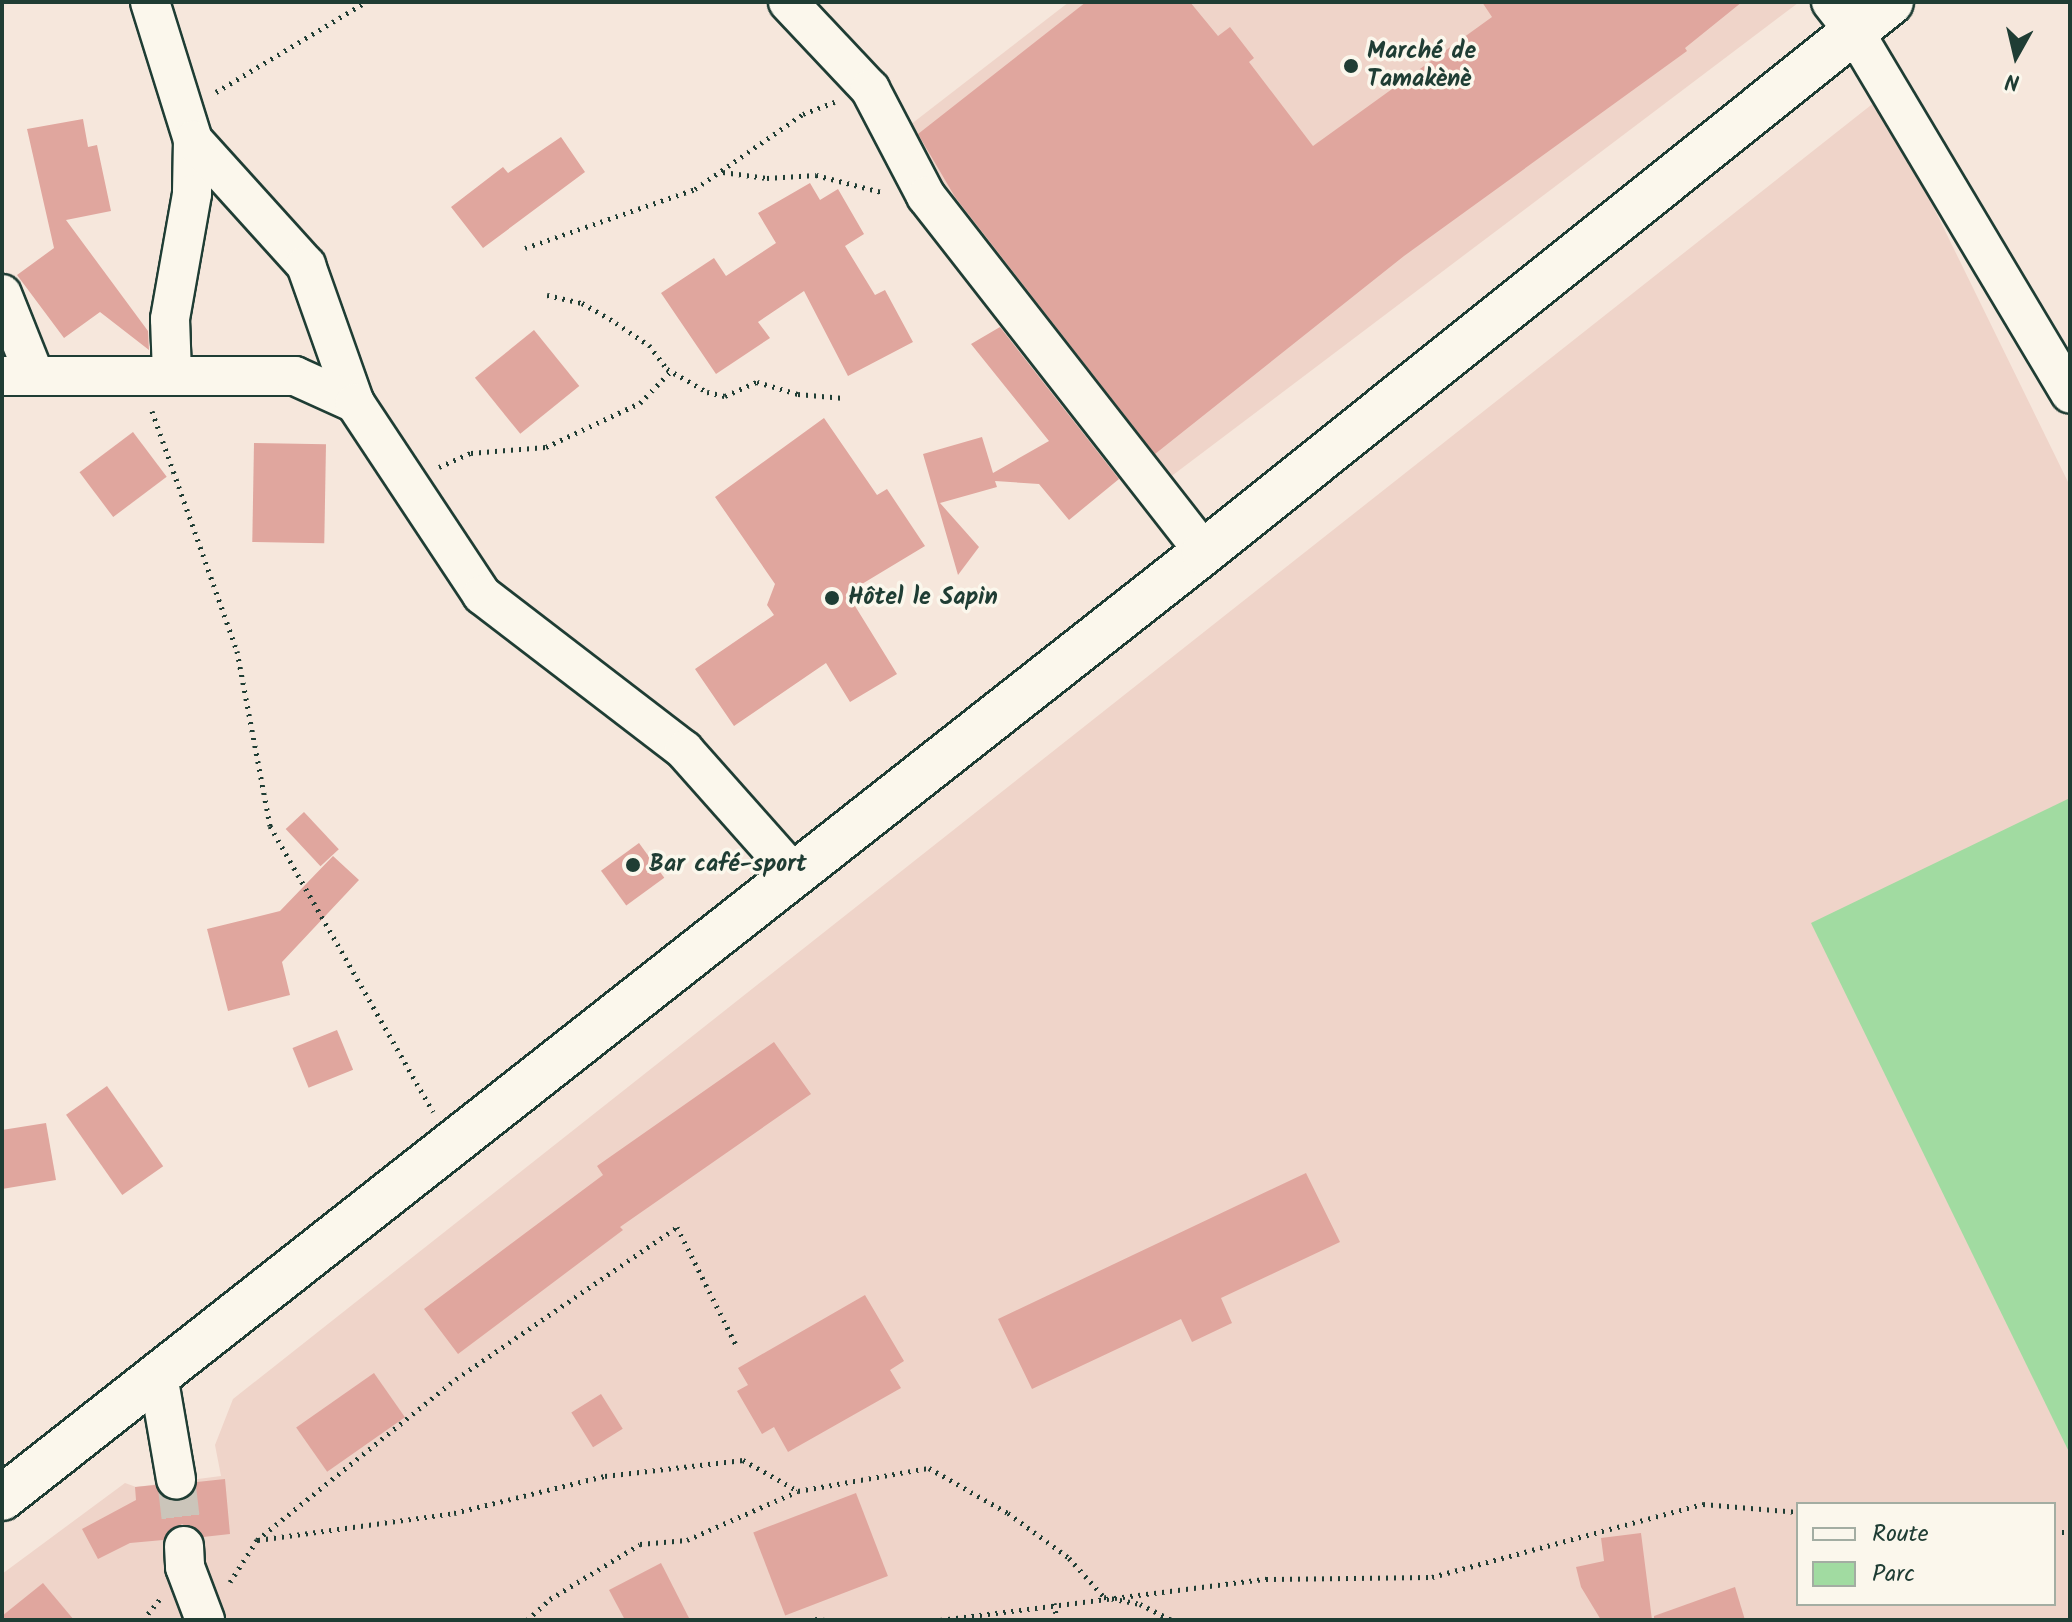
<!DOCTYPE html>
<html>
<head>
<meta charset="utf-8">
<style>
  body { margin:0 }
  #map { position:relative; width:2072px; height:1622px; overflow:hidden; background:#f6e7dc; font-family:Kalam,sans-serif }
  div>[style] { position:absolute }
  .built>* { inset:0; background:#efd4c9 }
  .green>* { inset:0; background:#a1dba1 }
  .building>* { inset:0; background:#e0a69e; transform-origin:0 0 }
  .minor-tunnel>* { height:38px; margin-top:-19px; transform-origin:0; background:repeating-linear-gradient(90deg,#cbc5ba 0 38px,transparent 0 57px) }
  .path>* { height:5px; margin-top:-2.5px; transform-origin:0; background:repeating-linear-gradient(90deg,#1f3d34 0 2px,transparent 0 8px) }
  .roads { filter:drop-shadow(2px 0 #1f3d34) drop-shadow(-2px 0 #1f3d34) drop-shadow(0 2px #1f3d34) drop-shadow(0 -2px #1f3d34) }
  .minor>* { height:38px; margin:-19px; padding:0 19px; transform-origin:19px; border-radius:19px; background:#fbf7ec }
  .highway>* { height:44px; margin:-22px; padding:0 22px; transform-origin:22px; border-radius:22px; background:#fbf7ec }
  .dots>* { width:22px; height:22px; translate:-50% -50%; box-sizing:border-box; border:4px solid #fbf7ec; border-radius:50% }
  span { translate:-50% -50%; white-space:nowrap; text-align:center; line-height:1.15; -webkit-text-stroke:7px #fbf7ec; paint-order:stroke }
  .poi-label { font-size:24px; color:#1f3d34; font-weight:700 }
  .left { translate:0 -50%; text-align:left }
  .frame { position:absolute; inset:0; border:4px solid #1f3d34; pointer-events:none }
  .legend { position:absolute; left:1796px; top:1502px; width:260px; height:104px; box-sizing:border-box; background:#fbf7ec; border:2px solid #a3ada2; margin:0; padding:10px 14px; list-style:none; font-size:24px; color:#1f3d34 }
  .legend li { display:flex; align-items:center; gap:16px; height:40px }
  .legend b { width:40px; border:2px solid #a3ada2 }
  .north { position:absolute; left:1976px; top:16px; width:80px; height:80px; -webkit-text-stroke:6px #fbf7ec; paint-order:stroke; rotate:188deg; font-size:22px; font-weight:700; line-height:32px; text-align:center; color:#1f3d34 }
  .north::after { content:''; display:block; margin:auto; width:28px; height:36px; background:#1f3d34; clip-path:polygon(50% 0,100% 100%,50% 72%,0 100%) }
</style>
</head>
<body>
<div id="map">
  <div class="built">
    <i style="clip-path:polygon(1069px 2px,1798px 2px,1798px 3px,1165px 481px,888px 142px)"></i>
    <i style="clip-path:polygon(evenodd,1880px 98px,2070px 486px,2070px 1620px,2px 1620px,2px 1574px,125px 1483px,136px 1487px,221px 1476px,215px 1445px,233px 1399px,1880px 98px,1798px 1504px,2054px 1504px,2054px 1604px,1798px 1604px,1798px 1504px)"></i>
  </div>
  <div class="green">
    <i style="clip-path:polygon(2070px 798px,2070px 1454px,1811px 923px)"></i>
  </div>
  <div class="building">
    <i style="clip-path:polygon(1086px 2px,1190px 2px,1218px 36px,1230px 27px,1254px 58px,1249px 62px,1313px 146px,1492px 17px,1482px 2px,1742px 2px,1685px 48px,1687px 51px,1404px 256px,1155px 454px,955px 197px,918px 134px)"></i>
    <i style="clip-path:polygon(83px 119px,88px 147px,97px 145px,111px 211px,66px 220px,148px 331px,149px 350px,100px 312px,64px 338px,17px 275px,54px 248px,27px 129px)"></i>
    <i style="clip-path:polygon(561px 137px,585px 172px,483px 248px,451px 207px,503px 167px,508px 173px)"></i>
    <i style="clip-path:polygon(810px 183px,820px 200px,838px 189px,864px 234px,845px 246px,875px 295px,885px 290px,913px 342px,848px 376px,804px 291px,758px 322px,770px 338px,716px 374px,661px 293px,714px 258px,726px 276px,776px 243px,758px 213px)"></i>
    <i style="clip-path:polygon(1000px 327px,1119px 479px,1069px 520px,1039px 484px,995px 481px,997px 487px,940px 503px,979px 547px,958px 575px,923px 454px,982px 437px,993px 473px,1049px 441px,971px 344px)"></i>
    <i style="left:534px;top:330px;width:72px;height:76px;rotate:51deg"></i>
    <i style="clip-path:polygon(824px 418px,877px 495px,887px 489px,925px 546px,847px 593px,897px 674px,850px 702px,826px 663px,734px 726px,695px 669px,774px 615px,767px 605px,775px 584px,715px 497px)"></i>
    <i style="left:133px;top:432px;width:56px;height:67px;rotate:53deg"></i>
    <i style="left:254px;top:443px;width:72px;height:99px;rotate:1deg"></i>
    <i style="left:304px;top:812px;width:51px;height:25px;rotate:47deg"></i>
    <i style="left:639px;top:843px;width:43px;height:47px;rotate:54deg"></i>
    <i style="clip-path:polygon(333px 856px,359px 880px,282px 962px,290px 995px,228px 1011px,207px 929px,280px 911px)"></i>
    <i style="left:337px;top:1030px;width:43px;height:48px;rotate:68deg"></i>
    <i style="clip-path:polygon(774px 1042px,811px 1094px,620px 1227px,623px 1230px,458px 1354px,424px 1309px,603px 1175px,597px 1166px)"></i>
    <i style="left:107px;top:1086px;width:98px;height:50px;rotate:55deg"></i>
    <i style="clip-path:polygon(46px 1123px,56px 1180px,2px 1189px,2px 1130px)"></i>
    <i style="clip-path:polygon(1306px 1173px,1340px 1242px,1221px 1298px,1232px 1323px,1192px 1342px,1181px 1319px,1032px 1389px,998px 1319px)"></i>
    <i style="clip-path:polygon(865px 1295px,904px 1361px,890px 1370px,901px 1388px,788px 1452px,774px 1427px,762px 1434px,737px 1391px,748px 1385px,738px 1368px)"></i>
    <i style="left:374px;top:1373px;width:54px;height:95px;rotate:55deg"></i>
    <i style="left:601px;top:1394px;width:41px;height:35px;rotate:58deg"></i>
    <i style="clip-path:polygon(225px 1479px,230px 1534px,203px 1537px,182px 1524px,163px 1540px,130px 1543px,98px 1559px,82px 1529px,136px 1500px,135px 1487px,155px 1485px,168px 1499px,179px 1501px,191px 1495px,197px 1482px)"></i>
    <i style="left:856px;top:1493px;width:89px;height:110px;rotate:69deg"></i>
    <i style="clip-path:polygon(1641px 1533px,1652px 1620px,1601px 1620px,1581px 1587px,1576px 1567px,1604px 1561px,1601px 1538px)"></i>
    <i style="clip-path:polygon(661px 1563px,690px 1620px,625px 1620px,609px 1590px)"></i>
    <i style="clip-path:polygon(43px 1583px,74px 1620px,2px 1620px,2px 1616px)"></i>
    <i style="clip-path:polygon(1735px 1587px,1745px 1620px,1654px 1620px,1654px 1616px)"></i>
  </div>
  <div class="minor-tunnel">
    <i style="left:176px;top:1479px;width:67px;rotate:83.2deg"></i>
  </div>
  <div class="path">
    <i style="left:216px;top:92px;width:175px;rotate:-31deg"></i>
    <i style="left:723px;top:172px;width:44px;rotate:7.8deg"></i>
    <i style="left:767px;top:178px;width:49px;rotate:-3.5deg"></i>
    <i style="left:816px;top:175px;width:71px;rotate:14.6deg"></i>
    <i style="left:525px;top:248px;width:180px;rotate:-19.1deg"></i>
    <i style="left:695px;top:189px;width:131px;rotate:-34.8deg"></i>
    <i style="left:803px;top:114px;width:34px;rotate:-21deg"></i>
    <i style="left:547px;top:295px;width:36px;rotate:13deg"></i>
    <i style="left:582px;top:303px;width:39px;rotate:30deg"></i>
    <i style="left:616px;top:323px;width:40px;rotate:34deg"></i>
    <i style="left:649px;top:345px;width:30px;rotate:53deg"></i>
    <i style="left:667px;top:369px;width:46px;rotate:29.9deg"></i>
    <i style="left:707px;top:392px;width:18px;rotate:13deg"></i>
    <i style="left:725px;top:396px;width:35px;rotate:-24deg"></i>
    <i style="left:757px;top:382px;width:43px;rotate:16.3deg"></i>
    <i style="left:798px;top:394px;width:46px;rotate:5deg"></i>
    <i style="left:152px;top:411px;width:255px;rotate:70.5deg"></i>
    <i style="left:237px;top:651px;width:178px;rotate:79.3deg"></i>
    <i style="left:270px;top:826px;width:329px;rotate:60.3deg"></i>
    <i style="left:439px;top:467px;width:35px;rotate:-24deg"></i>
    <i style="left:471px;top:453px;width:75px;rotate:-4.6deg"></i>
    <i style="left:546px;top:447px;width:104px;rotate:-25.1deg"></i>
    <i style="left:640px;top:403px;width:45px;rotate:-45.9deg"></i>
    <i style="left:2054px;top:1532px;width:16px"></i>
    <i style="left:258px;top:1540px;width:198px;rotate:-7.8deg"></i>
    <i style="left:454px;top:1513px;width:155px;rotate:-13.8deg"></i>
    <i style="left:605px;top:1476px;width:139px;rotate:-6.6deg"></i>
    <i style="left:743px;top:1460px;width:63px;rotate:29.4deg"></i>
    <i style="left:230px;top:1582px;width:50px;rotate:-57.3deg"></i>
    <i style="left:257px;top:1540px;width:256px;rotate:-39deg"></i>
    <i style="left:456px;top:1379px;width:268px;rotate:-34.5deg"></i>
    <i style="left:677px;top:1227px;width:134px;rotate:63.4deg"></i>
    <i style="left:1054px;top:1603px;width:17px;rotate:80deg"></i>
    <i style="left:815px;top:1619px;width:10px;rotate:6deg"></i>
    <i style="left:143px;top:1620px;width:27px;rotate:-51deg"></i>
    <i style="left:527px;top:1620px;width:31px;rotate:-42deg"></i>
    <i style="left:550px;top:1599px;width:105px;rotate:-31.4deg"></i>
    <i style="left:640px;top:1544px;width:47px;rotate:-4.9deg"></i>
    <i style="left:687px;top:1540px;width:121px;rotate:-23.8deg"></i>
    <i style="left:798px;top:1491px;width:133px;rotate:-10deg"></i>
    <i style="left:929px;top:1468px;width:91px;rotate:29.7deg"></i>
    <i style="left:1008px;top:1513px;width:76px;rotate:36.4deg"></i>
    <i style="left:1069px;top:1558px;width:52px;rotate:48.1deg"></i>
    <i style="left:1104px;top:1597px;width:37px;rotate:11deg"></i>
    <i style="left:1140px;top:1604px;width:36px;rotate:27deg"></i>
    <i style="left:940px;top:1620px;width:329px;rotate:-7.2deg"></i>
    <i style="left:1266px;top:1579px;width:166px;rotate:-0.7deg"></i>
    <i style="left:1432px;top:1577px;width:281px;rotate:-15.1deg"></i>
    <i style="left:1703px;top:1504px;width:95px;rotate:4.8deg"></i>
  </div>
  <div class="roads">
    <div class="minor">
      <i style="left:150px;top:2px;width:145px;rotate:72.7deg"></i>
      <i style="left:193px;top:140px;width:54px;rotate:91.1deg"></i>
      <i style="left:192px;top:194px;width:127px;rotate:100deg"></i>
      <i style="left:170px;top:319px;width:55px;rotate:87.9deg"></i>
      <i style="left:788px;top:2px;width:120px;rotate:46.7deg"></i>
      <i style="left:870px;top:89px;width:121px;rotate:62.4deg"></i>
      <i style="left:926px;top:196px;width:452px;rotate:52deg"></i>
      <i style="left:1831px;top:2px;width:37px;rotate:52deg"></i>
      <i style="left:1854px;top:31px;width:422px;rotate:59.2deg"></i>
      <i style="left:193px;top:140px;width:169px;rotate:47.9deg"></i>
      <i style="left:306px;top:265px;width:146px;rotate:70.5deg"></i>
      <i style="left:2px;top:294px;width:86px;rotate:68.2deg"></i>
      <i style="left:2px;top:376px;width:293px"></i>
      <i style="left:295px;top:376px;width:66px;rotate:24.2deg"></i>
      <i style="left:355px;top:403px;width:230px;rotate:56.5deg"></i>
      <i style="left:482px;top:595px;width:255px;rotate:37.5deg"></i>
      <i style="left:684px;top:750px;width:167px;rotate:48.4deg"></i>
      <i style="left:158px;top:1375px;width:106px;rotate:80.2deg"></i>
      <i style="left:184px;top:1546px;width:21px;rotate:87deg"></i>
      <i style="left:185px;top:1567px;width:57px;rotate:69.3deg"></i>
    </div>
    <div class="highway">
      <i style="left:2px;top:1498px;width:1530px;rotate:-38.2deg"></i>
      <i style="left:1204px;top:552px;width:880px;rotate:-38.68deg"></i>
    </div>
  </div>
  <div class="dots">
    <i style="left:1351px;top:66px;background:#1f3d34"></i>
    <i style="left:832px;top:598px;background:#1f3d34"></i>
    <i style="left:633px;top:865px;background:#1f3d34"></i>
  </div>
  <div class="poi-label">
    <span class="left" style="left:1367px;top:66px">Marché de<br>Tamakènè</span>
    <span class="left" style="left:848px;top:598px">Hôtel le Sapin</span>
    <span class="left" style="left:649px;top:865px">Bar café-sport</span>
  </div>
  <div class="frame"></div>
  <ul class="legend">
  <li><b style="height:10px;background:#fbf7ec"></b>Route</li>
  <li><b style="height:22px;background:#a1dba1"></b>Parc</li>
  </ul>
  <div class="north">N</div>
</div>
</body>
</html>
